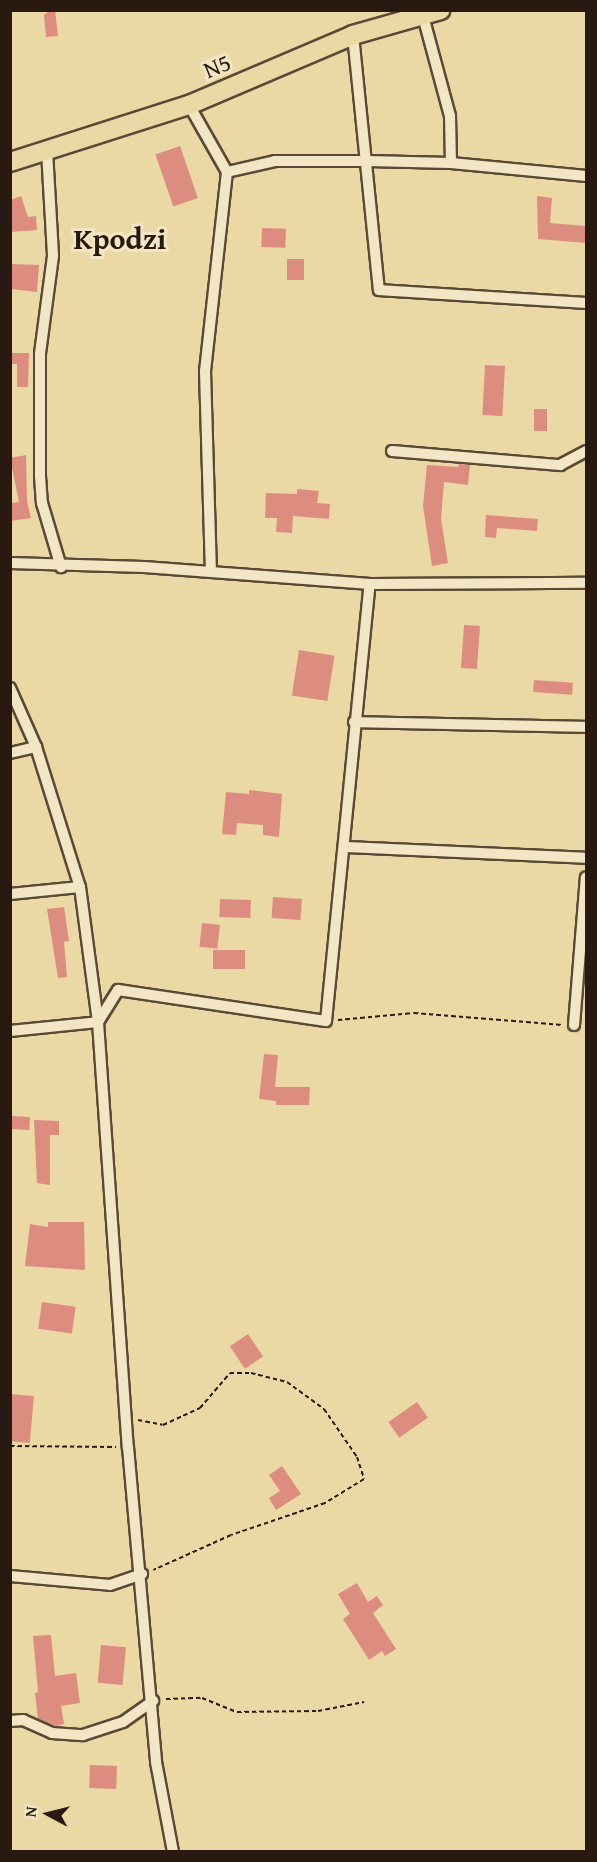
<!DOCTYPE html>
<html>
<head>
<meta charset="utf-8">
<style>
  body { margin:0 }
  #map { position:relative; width:597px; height:1862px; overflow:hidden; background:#ebd9a5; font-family:"Gentium Book Plus",serif }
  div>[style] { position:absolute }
  .building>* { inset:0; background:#dc8d7f; transform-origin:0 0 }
  .path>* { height:2px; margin-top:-1px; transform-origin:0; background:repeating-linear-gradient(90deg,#2a1911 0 4.5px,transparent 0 7.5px) }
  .roads { filter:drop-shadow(2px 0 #5a4936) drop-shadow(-2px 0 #5a4936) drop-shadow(0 2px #5a4936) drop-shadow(0 -2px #5a4936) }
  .minor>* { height:10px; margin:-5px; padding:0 5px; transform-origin:5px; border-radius:5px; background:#f2e6c4 }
  .primary>* { height:18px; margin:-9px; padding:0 9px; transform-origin:9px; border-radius:9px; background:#ebd9a5 }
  span { translate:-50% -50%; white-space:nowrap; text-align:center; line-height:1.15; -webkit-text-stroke:6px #f2e6c4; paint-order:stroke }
  .street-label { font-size:24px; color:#2a1911 }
  .district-label { font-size:30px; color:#2a1911; font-weight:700 }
  .frame { position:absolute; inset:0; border:12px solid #2a1911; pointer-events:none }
  .north { position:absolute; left:18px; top:1784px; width:60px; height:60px; -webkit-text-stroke:4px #f2e6c4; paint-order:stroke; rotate:277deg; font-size:16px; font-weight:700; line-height:24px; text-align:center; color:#2a1911 }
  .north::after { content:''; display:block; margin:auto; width:21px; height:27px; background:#2a1911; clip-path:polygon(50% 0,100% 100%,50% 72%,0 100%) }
</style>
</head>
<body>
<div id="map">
  <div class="building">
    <i style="clip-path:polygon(50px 10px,55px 10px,58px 36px,46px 37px,44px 15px)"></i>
    <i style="left:180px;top:146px;width:55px;height:26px;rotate:71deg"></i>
    <i style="clip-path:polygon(21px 196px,28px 217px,36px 216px,37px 230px,10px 232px,10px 200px)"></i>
    <i style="clip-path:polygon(537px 196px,552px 198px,550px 223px,586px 226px,586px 243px,538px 239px)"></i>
    <i style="left:262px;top:228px;width:24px;height:19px;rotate:2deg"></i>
    <i style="left:287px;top:259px;width:17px;height:21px"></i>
    <i style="clip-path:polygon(10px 264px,39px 265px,37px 292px,10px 289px)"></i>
    <i style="clip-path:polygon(10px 353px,29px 353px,28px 387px,17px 387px,17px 364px,10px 364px)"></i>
    <i style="left:485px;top:365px;width:20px;height:50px;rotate:3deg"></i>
    <i style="left:534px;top:409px;width:13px;height:22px"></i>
    <i style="clip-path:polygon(26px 455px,27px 501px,31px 518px,10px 521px,10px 503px,19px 502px,10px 458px)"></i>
    <i style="clip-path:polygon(459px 464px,470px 465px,468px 485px,444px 482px,441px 519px,448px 563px,432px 566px,423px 506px,427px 465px,458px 467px)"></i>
    <i style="clip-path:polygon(297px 489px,319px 491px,317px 503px,330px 504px,329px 519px,293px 516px,292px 533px,276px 532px,277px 518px,265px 518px,266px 493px,297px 494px)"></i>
    <i style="clip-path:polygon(486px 515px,538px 519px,537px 531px,497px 528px,496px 538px,485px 537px)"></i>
    <i style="left:464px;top:625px;width:16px;height:43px;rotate:4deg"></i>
    <i style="left:299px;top:650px;width:36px;height:46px;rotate:9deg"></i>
    <i style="left:534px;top:680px;width:39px;height:12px;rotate:4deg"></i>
    <i style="clip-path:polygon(249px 790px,282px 794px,279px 837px,263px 835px,263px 825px,237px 823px,236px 835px,222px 834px,226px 792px,249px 794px)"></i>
    <i style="left:273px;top:897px;width:29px;height:21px;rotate:4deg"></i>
    <i style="left:220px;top:899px;width:31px;height:18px;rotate:2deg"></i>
    <i style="clip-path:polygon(64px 907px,69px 941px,64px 942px,67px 977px,58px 978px,47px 909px)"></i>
    <i style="left:202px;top:923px;width:18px;height:24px;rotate:6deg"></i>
    <i style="left:213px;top:950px;width:32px;height:19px"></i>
    <i style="clip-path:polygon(264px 1054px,278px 1055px,275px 1087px,310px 1087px,309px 1105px,276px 1105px,276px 1101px,259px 1099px)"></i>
    <i style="left:10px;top:1116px;width:20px;height:13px;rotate:3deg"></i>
    <i style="clip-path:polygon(34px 1120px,59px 1121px,59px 1135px,50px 1135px,50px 1185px,37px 1183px)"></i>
    <i style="clip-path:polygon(48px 1222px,84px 1222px,85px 1270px,25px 1266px,30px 1224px,48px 1227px)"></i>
    <i style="left:42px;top:1302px;width:34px;height:27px;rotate:8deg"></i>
    <i style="left:248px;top:1334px;width:27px;height:22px;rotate:56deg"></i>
    <i style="left:10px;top:1394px;width:24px;height:47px;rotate:5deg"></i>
    <i style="left:417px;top:1402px;width:19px;height:35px;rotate:55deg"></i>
    <i style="clip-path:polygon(282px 1466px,301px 1494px,276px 1510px,269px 1498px,280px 1491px,269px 1475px)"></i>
    <i style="clip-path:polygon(357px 1583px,368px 1602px,377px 1596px,383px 1605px,373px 1613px,396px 1649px,385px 1656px,382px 1651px,369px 1660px,343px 1619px,350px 1614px,338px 1594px)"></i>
    <i style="clip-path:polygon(51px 1635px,55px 1676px,76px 1673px,80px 1703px,61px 1706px,64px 1724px,56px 1726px,38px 1719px,35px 1693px,38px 1692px,33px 1636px)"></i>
    <i style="left:101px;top:1645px;width:25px;height:38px;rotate:5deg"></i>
    <i style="left:90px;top:1765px;width:27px;height:23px;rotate:2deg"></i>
  </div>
  <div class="path">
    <i style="left:338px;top:1020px;width:76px;rotate:-5.3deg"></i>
    <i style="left:414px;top:1013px;width:149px;rotate:4.6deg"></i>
    <i style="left:138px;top:1420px;width:25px;rotate:11deg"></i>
    <i style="left:163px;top:1425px;width:41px;rotate:-24.7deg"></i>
    <i style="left:200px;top:1408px;width:46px;rotate:-49.4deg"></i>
    <i style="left:230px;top:1373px;width:21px"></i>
    <i style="left:251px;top:1373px;width:37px;rotate:14deg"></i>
    <i style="left:287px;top:1382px;width:46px;rotate:36.1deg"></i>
    <i style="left:324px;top:1409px;width:58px;rotate:55.5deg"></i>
    <i style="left:357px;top:1457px;width:23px;rotate:72deg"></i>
    <i style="left:364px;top:1479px;width:46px;rotate:148.4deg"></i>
    <i style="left:325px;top:1503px;width:99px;rotate:161.2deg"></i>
    <i style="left:231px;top:1535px;width:85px;rotate:155.8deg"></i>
    <i style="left:10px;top:1446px;width:106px;rotate:0.5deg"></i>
    <i style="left:166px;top:1699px;width:36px;rotate:-2deg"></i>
    <i style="left:202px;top:1698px;width:38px;rotate:22deg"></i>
    <i style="left:237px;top:1712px;width:81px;rotate:-0.7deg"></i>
    <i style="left:318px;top:1711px;width:47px;rotate:-11.1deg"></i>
  </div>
  <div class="roads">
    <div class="minor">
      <i style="left:423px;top:16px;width:104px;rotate:74.9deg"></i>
      <i style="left:450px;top:116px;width:47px;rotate:88.8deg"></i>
      <i style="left:353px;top:35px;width:256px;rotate:84.2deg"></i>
      <i style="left:379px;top:290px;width:207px;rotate:3.6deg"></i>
      <i style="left:189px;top:105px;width:77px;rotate:60.4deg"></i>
      <i style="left:227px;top:172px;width:200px;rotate:96.3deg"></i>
      <i style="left:205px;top:371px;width:201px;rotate:88.3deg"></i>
      <i style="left:47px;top:151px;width:105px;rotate:86.7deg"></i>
      <i style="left:53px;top:256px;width:99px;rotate:97.6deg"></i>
      <i style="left:40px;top:354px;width:122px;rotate:90deg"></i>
      <i style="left:40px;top:476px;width:27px;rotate:86deg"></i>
      <i style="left:42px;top:503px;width:67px;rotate:73.5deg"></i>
      <i style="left:227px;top:172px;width:49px;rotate:-12.9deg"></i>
      <i style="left:275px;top:161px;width:93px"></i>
      <i style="left:368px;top:161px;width:83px;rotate:1.4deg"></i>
      <i style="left:451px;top:163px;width:136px;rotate:5.5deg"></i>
      <i style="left:392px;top:451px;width:169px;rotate:4.8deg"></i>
      <i style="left:560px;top:465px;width:30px;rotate:-28deg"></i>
      <i style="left:10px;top:563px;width:134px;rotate:1.7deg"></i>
      <i style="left:144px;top:567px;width:227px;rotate:4.3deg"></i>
      <i style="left:370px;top:584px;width:216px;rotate:-0.3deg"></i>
      <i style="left:10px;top:688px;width:64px;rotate:66.2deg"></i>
      <i style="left:36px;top:747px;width:147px;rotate:72.6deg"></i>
      <i style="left:80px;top:887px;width:136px;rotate:82.4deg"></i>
      <i style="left:98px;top:1022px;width:426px;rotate:86deg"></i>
      <i style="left:128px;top:1447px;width:316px;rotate:84.9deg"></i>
      <i style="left:156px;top:1762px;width:92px;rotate:79.3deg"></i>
      <i style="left:354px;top:722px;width:232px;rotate:1.2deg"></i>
      <i style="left:10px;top:753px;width:27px;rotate:-13deg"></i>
      <i style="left:346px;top:847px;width:240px;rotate:2.6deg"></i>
      <i style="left:10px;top:894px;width:70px;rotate:-5.7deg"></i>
      <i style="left:574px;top:1025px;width:148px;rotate:-85.4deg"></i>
      <i style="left:10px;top:1031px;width:88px;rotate:-5.8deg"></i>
      <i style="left:98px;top:1022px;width:38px;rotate:-58deg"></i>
      <i style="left:118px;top:990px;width:210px;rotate:8.5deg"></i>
      <i style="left:326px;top:1021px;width:439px;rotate:-84.3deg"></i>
      <i style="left:10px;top:1576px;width:100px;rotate:5.1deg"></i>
      <i style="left:110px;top:1585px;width:34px;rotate:-19deg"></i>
      <i style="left:10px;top:1721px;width:13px;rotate:-4deg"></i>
      <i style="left:23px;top:1720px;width:32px;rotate:24deg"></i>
      <i style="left:52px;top:1733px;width:31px;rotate:4deg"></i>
      <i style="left:83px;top:1735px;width:42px;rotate:-18deg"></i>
      <i style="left:123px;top:1722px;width:37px;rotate:-35deg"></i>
    </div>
    <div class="primary">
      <i style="left:10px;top:162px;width:188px;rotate:-17.7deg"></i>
      <i style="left:189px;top:105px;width:178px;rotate:-23.1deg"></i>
      <i style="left:353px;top:35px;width:91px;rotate:-15.9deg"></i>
    </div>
  </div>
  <div class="street-label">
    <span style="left:217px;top:66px;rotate:-23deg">N5</span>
  </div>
  <div class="district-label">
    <span style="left:120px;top:238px">Kpodzi</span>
  </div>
  <div class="frame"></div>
  <div class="north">N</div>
</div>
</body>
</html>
